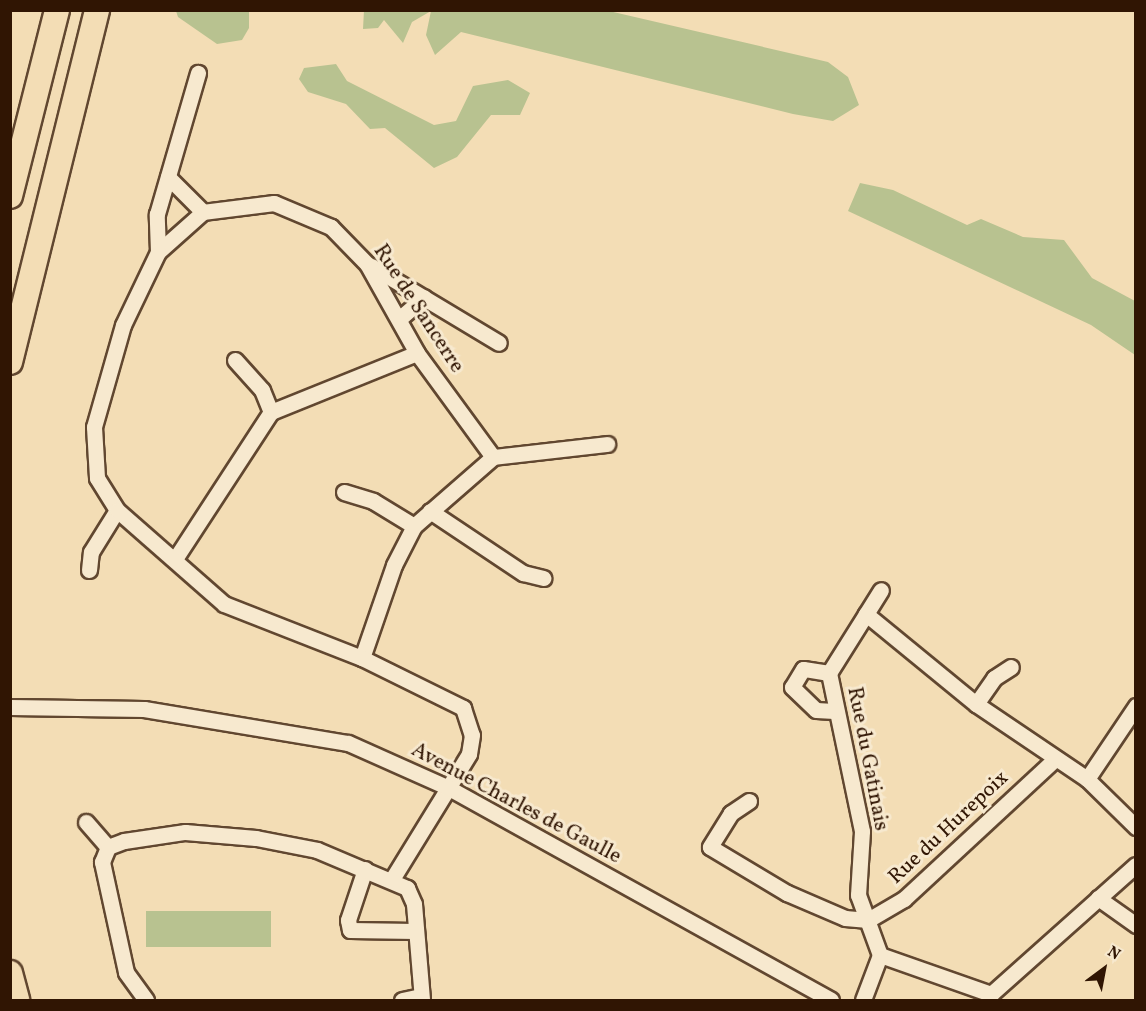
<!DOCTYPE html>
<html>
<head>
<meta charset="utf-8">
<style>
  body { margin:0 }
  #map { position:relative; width:1146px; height:1011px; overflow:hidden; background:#f3ddb5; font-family:Vollkorn,serif }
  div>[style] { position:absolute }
  .green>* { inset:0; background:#b8c290; transform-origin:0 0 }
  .roads { filter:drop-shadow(2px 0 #614730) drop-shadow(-2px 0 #614730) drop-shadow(0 2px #614730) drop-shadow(0 -2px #614730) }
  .street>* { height:15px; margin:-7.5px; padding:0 7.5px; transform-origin:7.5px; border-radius:7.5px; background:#f7e9cf }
  .primary>* { height:24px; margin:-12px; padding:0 12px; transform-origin:12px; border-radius:12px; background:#f3ddb5 }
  span { translate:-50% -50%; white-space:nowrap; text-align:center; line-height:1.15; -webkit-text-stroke:6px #f7e9cf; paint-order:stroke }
  .street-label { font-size:21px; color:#301503 }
  .frame { position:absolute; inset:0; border:12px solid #301503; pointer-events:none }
  .north { position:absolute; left:1074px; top:939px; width:60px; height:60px; -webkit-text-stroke:4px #f7e9cf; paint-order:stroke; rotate:32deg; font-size:16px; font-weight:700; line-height:24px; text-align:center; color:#301503 }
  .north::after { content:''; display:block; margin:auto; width:21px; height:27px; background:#301503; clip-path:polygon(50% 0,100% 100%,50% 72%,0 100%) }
</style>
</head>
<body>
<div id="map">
  <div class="green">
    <i style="clip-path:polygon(364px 10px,609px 11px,828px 62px,848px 77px,859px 105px,833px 121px,793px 114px,461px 32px,435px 55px,426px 35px,431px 11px,412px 22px,403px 43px,384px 20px,378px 28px,363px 29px)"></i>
    <i style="clip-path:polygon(176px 11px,249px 11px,249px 28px,242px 40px,217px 44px,178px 17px)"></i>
    <i style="clip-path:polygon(336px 64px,347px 81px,434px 125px,456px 121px,473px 86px,508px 80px,530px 93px,520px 115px,491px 115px,457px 157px,434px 168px,385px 128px,370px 129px,346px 104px,308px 92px,299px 79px,304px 68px)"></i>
    <i style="clip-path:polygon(860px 183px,893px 190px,967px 225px,981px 219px,1023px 237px,1064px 240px,1092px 278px,1135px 301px,1135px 355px,1091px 325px,848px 211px)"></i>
    <i style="left:146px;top:911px;width:125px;height:36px"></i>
  </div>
  <div class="roads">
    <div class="street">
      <i style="left:168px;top:177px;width:49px;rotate:45deg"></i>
      <i style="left:158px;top:252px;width:38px;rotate:-92deg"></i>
      <i style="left:157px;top:214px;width:147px;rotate:-73.8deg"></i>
      <i style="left:371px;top:266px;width:149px;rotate:31deg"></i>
      <i style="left:399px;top:319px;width:33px;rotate:-41deg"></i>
      <i style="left:235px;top:360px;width:40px;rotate:48deg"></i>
      <i style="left:262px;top:390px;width:24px;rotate:68deg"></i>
      <i style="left:493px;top:457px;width:115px;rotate:-6.5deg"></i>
      <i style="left:344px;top:492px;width:30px;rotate:17deg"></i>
      <i style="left:373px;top:501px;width:48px;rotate:31.4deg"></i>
      <i style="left:430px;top:511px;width:112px;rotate:33.7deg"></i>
      <i style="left:523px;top:573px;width:21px;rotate:14deg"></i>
      <i style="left:175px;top:559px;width:176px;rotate:-56.9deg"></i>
      <i style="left:271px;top:412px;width:157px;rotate:-22deg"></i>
      <i style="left:89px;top:570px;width:18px;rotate:-84deg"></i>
      <i style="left:91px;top:552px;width:49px;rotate:-58.2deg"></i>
      <i style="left:866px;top:614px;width:28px;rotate:-58deg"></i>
      <i style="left:362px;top:658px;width:98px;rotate:-71deg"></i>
      <i style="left:394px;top:565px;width:44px;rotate:-62.9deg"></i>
      <i style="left:414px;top:526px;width:105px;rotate:-41.1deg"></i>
      <i style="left:493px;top:457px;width:129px;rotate:-126.2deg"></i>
      <i style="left:417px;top:353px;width:102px;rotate:-119.3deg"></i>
      <i style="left:367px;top:264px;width:52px;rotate:-134.2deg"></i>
      <i style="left:331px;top:227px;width:62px;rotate:-157.2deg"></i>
      <i style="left:274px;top:203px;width:72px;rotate:172.8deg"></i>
      <i style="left:203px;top:212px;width:60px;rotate:138.4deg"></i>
      <i style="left:158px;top:252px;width:81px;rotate:115.6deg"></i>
      <i style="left:123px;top:325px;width:106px;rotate:105.9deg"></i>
      <i style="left:94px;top:427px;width:51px;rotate:86.6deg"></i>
      <i style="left:97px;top:478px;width:38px;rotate:58deg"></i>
      <i style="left:117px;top:510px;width:142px;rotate:41.3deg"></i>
      <i style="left:224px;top:604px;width:148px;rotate:21.4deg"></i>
      <i style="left:362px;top:658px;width:113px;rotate:26.3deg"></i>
      <i style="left:463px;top:708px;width:28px;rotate:72deg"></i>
      <i style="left:472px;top:735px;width:19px;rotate:99deg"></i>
      <i style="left:469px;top:754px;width:147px;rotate:121.6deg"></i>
      <i style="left:829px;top:673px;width:26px;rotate:-171deg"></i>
      <i style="left:803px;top:669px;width:21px;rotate:121deg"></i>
      <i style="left:792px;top:687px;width:33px;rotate:44deg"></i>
      <i style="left:816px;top:710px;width:18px;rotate:3deg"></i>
      <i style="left:976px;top:704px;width:32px;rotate:-55deg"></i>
      <i style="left:994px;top:678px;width:20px;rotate:-33deg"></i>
      <i style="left:10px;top:707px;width:134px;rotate:0.9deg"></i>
      <i style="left:144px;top:709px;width:207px;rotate:9.5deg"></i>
      <i style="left:348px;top:743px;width:108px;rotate:24deg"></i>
      <i style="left:447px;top:787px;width:439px;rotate:29deg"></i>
      <i style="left:1087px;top:779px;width:88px;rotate:-56.1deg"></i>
      <i style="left:749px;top:801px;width:22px;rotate:146deg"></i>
      <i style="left:731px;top:813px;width:40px;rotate:122deg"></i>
      <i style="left:710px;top:847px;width:90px;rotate:30.9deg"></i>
      <i style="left:787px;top:893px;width:63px;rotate:23.3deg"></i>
      <i style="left:845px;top:918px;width:23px;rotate:5deg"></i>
      <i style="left:868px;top:920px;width:42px;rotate:-30.3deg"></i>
      <i style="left:904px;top:899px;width:205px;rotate:-42.8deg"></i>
      <i style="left:86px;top:822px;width:33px;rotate:49deg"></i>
      <i style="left:365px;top:869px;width:54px;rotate:108.4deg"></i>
      <i style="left:348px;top:920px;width:10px;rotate:79deg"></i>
      <i style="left:350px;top:930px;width:65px;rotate:0.9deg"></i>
      <i style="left:1098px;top:898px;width:47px;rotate:35.4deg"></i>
      <i style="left:880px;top:955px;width:118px;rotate:19.4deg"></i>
      <i style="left:991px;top:994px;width:194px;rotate:-41.7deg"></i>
      <i style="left:146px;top:1000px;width:34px;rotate:-126deg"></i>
      <i style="left:126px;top:972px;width:113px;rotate:-102.3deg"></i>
      <i style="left:102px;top:862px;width:16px;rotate:-68deg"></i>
      <i style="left:108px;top:847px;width:17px;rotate:-21deg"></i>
      <i style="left:124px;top:841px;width:62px;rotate:-8.4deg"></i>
      <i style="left:185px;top:832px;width:71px;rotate:4.8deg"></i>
      <i style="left:256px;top:838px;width:62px;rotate:11.1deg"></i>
      <i style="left:317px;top:850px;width:98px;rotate:22.9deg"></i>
      <i style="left:407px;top:888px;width:17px;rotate:66deg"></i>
      <i style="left:414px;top:904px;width:96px;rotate:85.2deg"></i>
      <i style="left:402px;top:1000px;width:19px;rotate:-12deg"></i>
      <i style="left:863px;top:1000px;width:48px;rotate:-69.3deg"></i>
      <i style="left:880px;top:955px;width:64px;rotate:-110.1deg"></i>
      <i style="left:858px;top:895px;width:64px;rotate:-86.4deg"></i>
      <i style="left:862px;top:831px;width:161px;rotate:-101.8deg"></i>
      <i style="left:829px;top:673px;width:70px;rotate:-57.9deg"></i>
      <i style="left:866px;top:614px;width:142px;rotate:39.3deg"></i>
      <i style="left:976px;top:704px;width:134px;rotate:34deg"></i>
      <i style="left:1087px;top:779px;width:69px;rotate:44.4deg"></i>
    </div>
    <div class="primary">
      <i style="left:10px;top:196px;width:192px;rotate:-75.8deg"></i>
      <i style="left:10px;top:362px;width:363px;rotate:-76.1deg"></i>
      <i style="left:10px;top:973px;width:28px;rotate:75deg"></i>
    </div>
  </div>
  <div class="street-label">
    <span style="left:418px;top:309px;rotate:57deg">Rue de Sancerre</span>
    <span style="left:867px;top:759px;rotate:79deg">Rue du Gatinais</span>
    <span style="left:516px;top:804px;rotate:28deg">Avenue Charles de Gaulle</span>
    <span style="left:949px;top:828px;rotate:-43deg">Rue du Hurepoix</span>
  </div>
  <div class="frame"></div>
  <div class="north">N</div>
</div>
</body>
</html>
